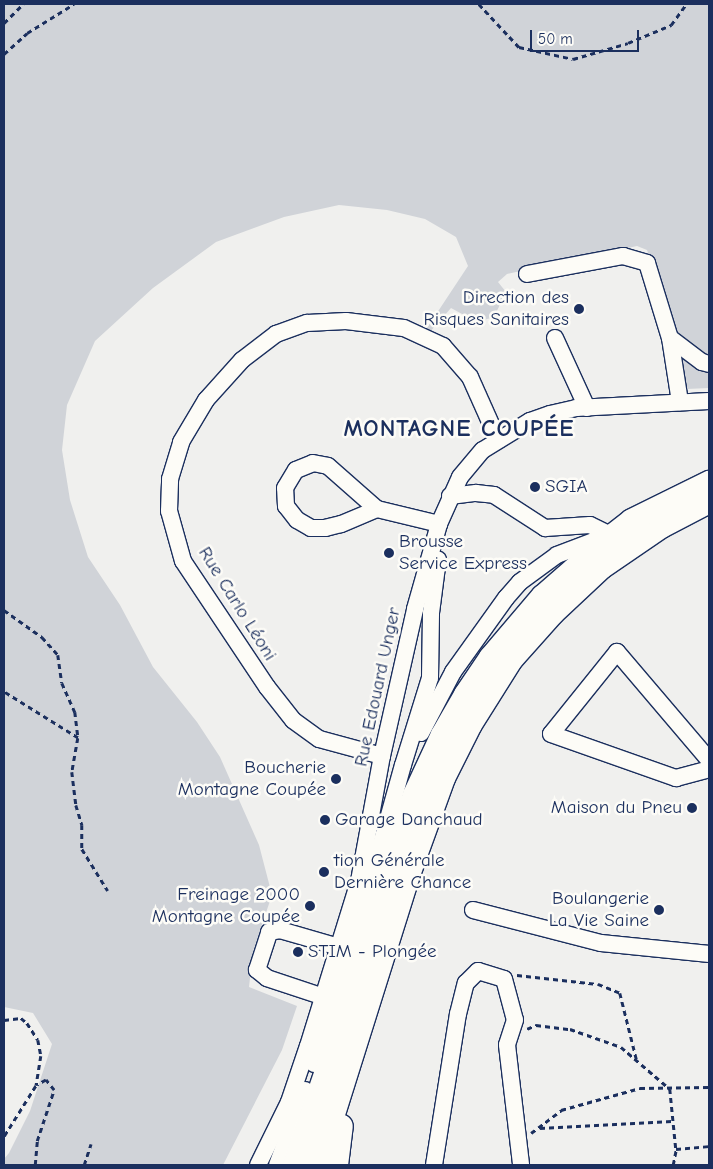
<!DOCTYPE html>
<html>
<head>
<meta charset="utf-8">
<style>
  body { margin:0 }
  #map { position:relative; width:713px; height:1169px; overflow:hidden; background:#f0f0ee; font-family:"Comic Neue",sans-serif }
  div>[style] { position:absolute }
  .green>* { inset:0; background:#d0d3d8 }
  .path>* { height:2.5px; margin-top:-1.25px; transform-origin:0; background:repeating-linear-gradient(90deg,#1b2f5e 0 5px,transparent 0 9px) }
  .roads { filter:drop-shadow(1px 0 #1b2f5e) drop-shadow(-1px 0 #1b2f5e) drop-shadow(0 1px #1b2f5e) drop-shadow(0 -1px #1b2f5e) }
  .minor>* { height:16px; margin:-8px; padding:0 8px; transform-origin:8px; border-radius:8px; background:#fdfcf7 }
  .highway>* { height:24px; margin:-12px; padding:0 12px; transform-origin:12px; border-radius:12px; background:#fdfcf7 }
  .dots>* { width:14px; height:14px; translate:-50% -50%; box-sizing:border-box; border:2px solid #fdfcf7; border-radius:50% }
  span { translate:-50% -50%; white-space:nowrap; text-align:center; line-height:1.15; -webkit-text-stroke:5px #fdfcf7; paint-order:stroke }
  .poi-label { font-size:19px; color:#1b2f5e }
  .right { translate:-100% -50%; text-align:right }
  .left { translate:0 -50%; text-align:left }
  .street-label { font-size:19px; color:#1b2f5e }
  .district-label { font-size:24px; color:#1b2f5e; font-weight:700; letter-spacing:1px }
  .frame { position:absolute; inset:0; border:5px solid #1b2f5e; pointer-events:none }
  .scale { position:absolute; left:530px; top:30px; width:109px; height:22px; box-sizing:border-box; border:2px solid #1b2f5e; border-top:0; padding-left:6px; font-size:15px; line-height:18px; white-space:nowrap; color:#1b2f5e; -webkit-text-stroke:4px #fdfcf7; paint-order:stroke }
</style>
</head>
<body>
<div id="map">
  <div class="green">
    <i style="clip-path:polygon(4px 4px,709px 4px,709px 388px,687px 389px,659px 280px,647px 250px,637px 246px,507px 274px,498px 282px,506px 292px,494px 317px,477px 322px,451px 308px,429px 333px,427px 328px,468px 266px,456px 237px,425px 219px,387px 210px,339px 205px,284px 217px,216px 242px,153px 288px,95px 341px,67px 405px,62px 450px,70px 500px,88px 557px,120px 605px,153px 667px,197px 722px,220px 757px,259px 845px,272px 895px,253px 951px,249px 987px,297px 1006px,282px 1050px,223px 1165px,4px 1165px,4px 1159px,9px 1153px,30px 1111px,52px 1044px,33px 1013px,4px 1007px)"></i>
  </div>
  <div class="path">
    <i style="left:479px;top:4px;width:59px;rotate:47.1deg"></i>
    <i style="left:519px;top:47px;width:55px;rotate:12.5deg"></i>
    <i style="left:573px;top:59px;width:57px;rotate:-16.2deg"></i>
    <i style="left:628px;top:43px;width:47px;rotate:-22.7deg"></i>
    <i style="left:671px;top:25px;width:26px;rotate:-54deg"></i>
    <i style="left:4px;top:23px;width:27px;rotate:-45deg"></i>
    <i style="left:4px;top:54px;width:31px;rotate:-42deg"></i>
    <i style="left:27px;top:33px;width:55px;rotate:-31.7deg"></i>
    <i style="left:4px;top:610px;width:47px;rotate:35.4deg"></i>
    <i style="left:42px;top:637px;width:24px;rotate:48deg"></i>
    <i style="left:58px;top:655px;width:28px;rotate:82deg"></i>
    <i style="left:62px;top:683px;width:32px;rotate:66deg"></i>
    <i style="left:75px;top:712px;width:26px;rotate:83deg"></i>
    <i style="left:78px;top:738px;width:87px;rotate:-148.1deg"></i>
    <i style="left:78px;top:738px;width:35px;rotate:100deg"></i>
    <i style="left:72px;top:772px;width:33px;rotate:83deg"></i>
    <i style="left:76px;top:805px;width:21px;rotate:73deg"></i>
    <i style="left:82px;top:825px;width:24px;rotate:90deg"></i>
    <i style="left:82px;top:849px;width:49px;rotate:58.2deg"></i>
    <i style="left:517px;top:975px;width:81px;rotate:6.3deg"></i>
    <i style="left:598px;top:984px;width:24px;rotate:22deg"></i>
    <i style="left:620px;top:993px;width:70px;rotate:76deg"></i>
    <i style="left:4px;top:1020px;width:17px;rotate:-7deg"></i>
    <i style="left:21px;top:1018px;width:8px;rotate:40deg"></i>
    <i style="left:27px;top:1023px;width:20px;rotate:57deg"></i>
    <i style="left:38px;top:1040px;width:16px;rotate:79deg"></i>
    <i style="left:41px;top:1056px;width:30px;rotate:99deg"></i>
    <i style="left:36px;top:1086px;width:60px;rotate:122.1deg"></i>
    <i style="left:527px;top:1029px;width:10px;rotate:-24deg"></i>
    <i style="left:536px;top:1025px;width:34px;rotate:7deg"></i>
    <i style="left:570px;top:1029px;width:54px;rotate:19.4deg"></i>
    <i style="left:621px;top:1047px;width:65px;rotate:40.6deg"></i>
    <i style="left:670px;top:1089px;width:60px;rotate:84.3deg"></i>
    <i style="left:540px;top:1128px;width:132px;rotate:-3deg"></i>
    <i style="left:531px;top:1133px;width:38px;rotate:-37deg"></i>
    <i style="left:561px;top:1110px;width:82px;rotate:-15.6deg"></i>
    <i style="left:640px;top:1088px;width:69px;rotate:-0.8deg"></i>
    <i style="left:35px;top:1165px;width:24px;rotate:-85deg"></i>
    <i style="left:37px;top:1141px;width:54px;rotate:-71.6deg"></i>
    <i style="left:54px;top:1090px;width:13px;rotate:-129deg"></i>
    <i style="left:46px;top:1080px;width:10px;rotate:151deg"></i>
    <i style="left:84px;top:1165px;width:22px;rotate:-72deg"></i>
    <i style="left:673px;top:1165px;width:16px;rotate:-79deg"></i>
    <i style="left:676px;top:1149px;width:33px;rotate:-5deg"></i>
  </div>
  <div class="roads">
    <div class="minor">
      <i style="left:527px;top:274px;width:98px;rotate:-10.6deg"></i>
      <i style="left:623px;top:256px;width:25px;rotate:16deg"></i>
      <i style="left:647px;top:263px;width:78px;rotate:73deg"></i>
      <i style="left:670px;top:338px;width:65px;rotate:81.1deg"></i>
      <i style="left:555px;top:338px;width:77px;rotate:65.4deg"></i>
      <i style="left:670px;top:338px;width:40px;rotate:37deg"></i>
      <i style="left:702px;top:362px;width:7px;rotate:16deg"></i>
      <i style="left:450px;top:496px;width:26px;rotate:-7deg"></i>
      <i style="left:476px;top:493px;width:18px;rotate:6deg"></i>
      <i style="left:494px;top:495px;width:61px;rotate:32.9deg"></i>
      <i style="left:545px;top:528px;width:45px;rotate:-3.8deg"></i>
      <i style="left:590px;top:525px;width:25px;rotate:26deg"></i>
      <i style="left:377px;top:509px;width:39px;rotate:157deg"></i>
      <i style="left:341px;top:524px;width:16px;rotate:166deg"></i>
      <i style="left:325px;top:528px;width:14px;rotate:180deg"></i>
      <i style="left:311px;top:528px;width:16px;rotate:-150deg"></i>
      <i style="left:297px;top:520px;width:18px;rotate:-128deg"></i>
      <i style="left:286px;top:506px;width:18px;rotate:-93deg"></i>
      <i style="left:285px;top:488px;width:21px;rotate:-59deg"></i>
      <i style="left:296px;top:470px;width:18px;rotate:-22deg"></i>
      <i style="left:313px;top:463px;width:15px;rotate:11deg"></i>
      <i style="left:328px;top:466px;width:65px;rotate:41.3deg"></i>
      <i style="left:377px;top:509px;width:64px;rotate:13.6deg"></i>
      <i style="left:421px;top:733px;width:69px;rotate:-62.3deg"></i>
      <i style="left:453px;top:672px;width:91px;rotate:-54.4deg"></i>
      <i style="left:506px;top:598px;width:21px;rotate:-49deg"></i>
      <i style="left:520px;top:582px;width:46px;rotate:-36.1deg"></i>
      <i style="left:557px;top:555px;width:53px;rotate:-20.8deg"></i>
      <i style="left:382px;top:756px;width:65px;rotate:-164.9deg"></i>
      <i style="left:319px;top:739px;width:32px;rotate:-144deg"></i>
      <i style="left:293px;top:720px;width:42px;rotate:-128.2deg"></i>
      <i style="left:267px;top:687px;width:151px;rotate:-123.7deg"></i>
      <i style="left:183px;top:561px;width:52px;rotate:-105.6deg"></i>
      <i style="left:169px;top:511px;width:32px;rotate:-88deg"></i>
      <i style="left:170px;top:479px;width:39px;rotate:-73deg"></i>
      <i style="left:181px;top:442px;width:49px;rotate:-59.2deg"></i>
      <i style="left:206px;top:400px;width:54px;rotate:-48deg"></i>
      <i style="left:242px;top:360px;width:43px;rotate:-37.4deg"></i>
      <i style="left:276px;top:334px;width:33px;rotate:-20deg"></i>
      <i style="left:307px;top:323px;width:39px;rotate:-3deg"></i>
      <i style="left:346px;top:321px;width:58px;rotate:6.9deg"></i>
      <i style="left:404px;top:328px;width:43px;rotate:24.8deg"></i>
      <i style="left:443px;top:346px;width:41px;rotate:48.9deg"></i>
      <i style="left:470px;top:377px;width:69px;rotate:66deg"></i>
      <i style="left:709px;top:760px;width:142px;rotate:-130.4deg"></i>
      <i style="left:617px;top:652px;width:105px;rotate:128.8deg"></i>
      <i style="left:551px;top:734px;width:133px;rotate:19.4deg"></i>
      <i style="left:676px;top:778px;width:34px;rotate:-15deg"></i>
      <i style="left:473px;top:910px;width:132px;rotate:14.5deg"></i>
      <i style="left:601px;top:943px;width:109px;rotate:5.8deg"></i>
      <i style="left:324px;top:997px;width:60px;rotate:-161.6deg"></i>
      <i style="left:267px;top:978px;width:13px;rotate:-141deg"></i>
      <i style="left:257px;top:970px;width:40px;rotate:-72deg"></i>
      <i style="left:269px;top:932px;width:11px;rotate:-10deg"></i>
      <i style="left:280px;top:930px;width:61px;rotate:16.1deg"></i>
      <i style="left:314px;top:1064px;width:114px;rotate:-71.6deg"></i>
      <i style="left:350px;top:956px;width:198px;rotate:-74.5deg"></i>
      <i style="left:403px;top:765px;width:91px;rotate:-72.8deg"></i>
      <i style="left:430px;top:678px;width:65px;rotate:-89.1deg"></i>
      <i style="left:431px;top:613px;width:54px;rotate:-82.6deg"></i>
      <i style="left:258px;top:1165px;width:70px;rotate:-63.8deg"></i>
      <i style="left:289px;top:1102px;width:59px;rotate:-71.3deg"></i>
      <i style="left:308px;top:1046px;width:173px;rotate:-72.8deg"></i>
      <i style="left:359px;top:881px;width:127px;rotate:-79.6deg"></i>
      <i style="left:382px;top:756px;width:151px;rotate:-77.3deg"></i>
      <i style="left:415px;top:609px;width:88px;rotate:-74.2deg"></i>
      <i style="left:439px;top:524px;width:51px;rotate:-65.9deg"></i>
      <i style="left:460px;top:477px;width:35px;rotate:-50deg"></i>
      <i style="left:483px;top:450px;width:55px;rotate:-31.7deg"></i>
      <i style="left:530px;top:421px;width:21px;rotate:-19deg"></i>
      <i style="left:550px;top:414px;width:27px;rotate:-13deg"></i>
      <i style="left:576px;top:408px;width:133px;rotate:-3deg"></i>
      <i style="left:277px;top:1165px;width:80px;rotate:-69.5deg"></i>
      <i style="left:434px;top:1165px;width:153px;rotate:-81deg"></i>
      <i style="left:458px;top:1014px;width:32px;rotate:-76deg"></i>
      <i style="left:466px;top:983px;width:17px;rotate:-45deg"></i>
      <i style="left:478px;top:971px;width:27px;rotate:17deg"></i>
      <i style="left:504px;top:979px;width:42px;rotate:75deg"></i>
      <i style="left:515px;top:1020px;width:26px;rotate:108deg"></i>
      <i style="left:507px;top:1045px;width:121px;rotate:83.3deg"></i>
    </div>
    <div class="highway">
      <i style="left:295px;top:1165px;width:106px;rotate:-71.2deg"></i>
      <i style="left:329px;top:1065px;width:215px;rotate:-73deg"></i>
      <i style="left:392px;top:859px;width:68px;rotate:-70.2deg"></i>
      <i style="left:415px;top:795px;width:66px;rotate:-65deg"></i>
      <i style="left:443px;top:735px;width:46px;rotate:-60.1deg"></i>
      <i style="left:466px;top:695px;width:45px;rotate:-56deg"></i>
      <i style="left:491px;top:658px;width:80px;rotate:-49.6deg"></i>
      <i style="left:543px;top:597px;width:93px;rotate:-41.1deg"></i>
      <i style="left:613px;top:536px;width:24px;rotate:-38deg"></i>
      <i style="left:632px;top:521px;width:86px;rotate:-26.3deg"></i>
      <i style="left:317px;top:1165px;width:307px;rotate:-72.6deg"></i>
      <i style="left:409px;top:872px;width:100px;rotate:-70.1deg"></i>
      <i style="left:443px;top:778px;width:60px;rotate:-63.4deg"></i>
      <i style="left:470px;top:724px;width:77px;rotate:-57.8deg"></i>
      <i style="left:511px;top:659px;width:62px;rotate:-48.3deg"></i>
      <i style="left:552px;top:613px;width:67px;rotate:-43.2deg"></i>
      <i style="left:601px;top:567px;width:73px;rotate:-34.3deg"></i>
      <i style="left:661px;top:526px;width:54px;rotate:-27.5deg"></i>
      <i style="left:336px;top:1165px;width:39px;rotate:-83deg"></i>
    </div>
  </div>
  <div class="dots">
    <i style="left:579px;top:309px;background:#1b2f5e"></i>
    <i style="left:535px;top:487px;background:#1b2f5e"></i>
    <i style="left:389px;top:553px;background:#1b2f5e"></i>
    <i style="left:336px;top:779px;background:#1b2f5e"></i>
    <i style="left:692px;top:808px;background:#1b2f5e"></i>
    <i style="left:325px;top:820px;background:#1b2f5e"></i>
    <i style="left:324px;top:872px;background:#1b2f5e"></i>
    <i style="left:310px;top:906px;background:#1b2f5e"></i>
    <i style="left:659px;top:910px;background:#1b2f5e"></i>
    <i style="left:298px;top:952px;background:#1b2f5e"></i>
  </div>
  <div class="poi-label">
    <span class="right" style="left:569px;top:309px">Direction des<br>Risques Sanitaires</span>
    <span class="left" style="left:545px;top:487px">SGIA</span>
    <span class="left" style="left:399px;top:553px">Brousse<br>Service Express</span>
    <span class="right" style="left:326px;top:779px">Boucherie<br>Montagne Coupée</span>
    <span class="right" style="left:682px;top:808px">Maison du Pneu</span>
    <span class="left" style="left:335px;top:820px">Garage Danchaud</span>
    <span class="left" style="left:334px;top:872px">tion Générale<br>Dernière Chance</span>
    <span class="right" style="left:300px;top:906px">Freinage 2000<br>Montagne Coupée</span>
    <span class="right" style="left:649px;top:910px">Boulangerie<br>La Vie Saine</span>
    <span class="left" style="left:308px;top:952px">STIM - Plongée</span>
  </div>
  <div class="street-label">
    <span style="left:237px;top:604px;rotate:58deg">Rue Carlo Léoni</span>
    <span style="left:378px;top:687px;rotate:-78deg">Rue Edouard Unger</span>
  </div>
  <div class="district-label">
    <span style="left:459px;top:429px">MONTAGNE COUPÉE</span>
  </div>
  <div class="frame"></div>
  <div class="scale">50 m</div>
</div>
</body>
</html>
